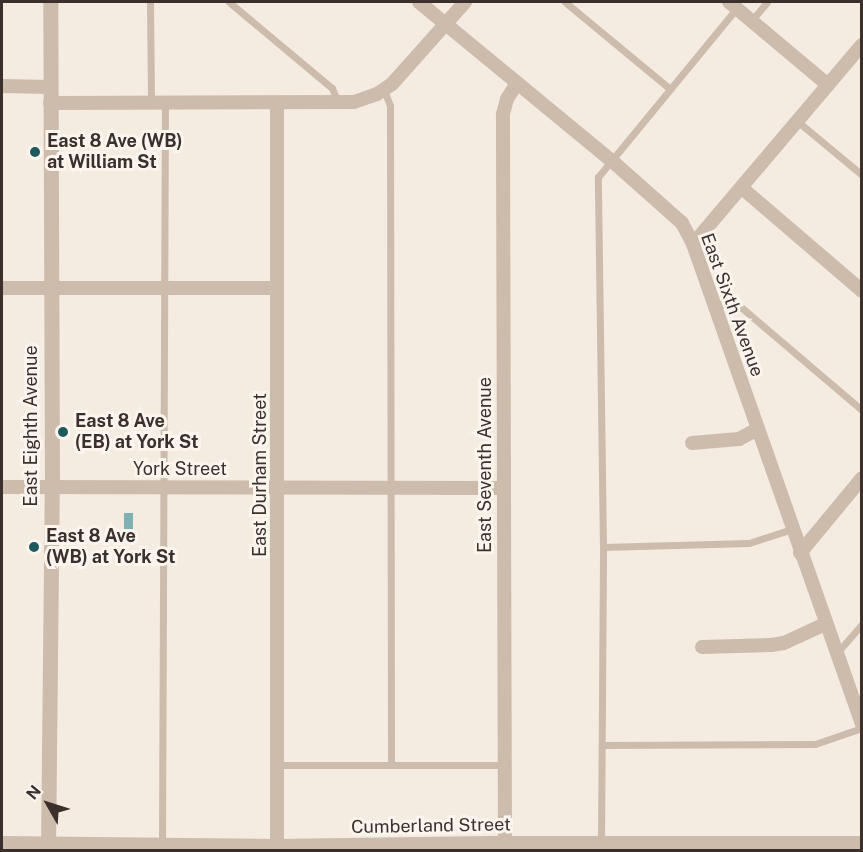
<!DOCTYPE html>
<html>
<head>
<meta charset="utf-8">
<style>
  body { margin:0 }
  #map { position:relative; width:863px; height:852px; overflow:hidden; background:#f4ebe1; font-family:"Public Sans",sans-serif }
  div>[style] { position:absolute }
  .water>* { inset:0; background:#7fb0b2; transform-origin:0 0 }
  .service>* { height:7px; margin:-3.5px; padding:0 3.5px; transform-origin:3.5px; border-radius:3.5px; background:#cdbbac }
  .minor>* { height:14px; margin:-7px; padding:0 7px; transform-origin:7px; border-radius:7px; background:#cdbbac }
  .tertiary>* { height:15px; margin:-7.5px; padding:0 7.5px; transform-origin:7.5px; border-radius:7.5px; background:#cdbbac }
  .dots>* { width:16px; height:16px; translate:-50% -50%; box-sizing:border-box; border:3px solid #fbf5ee; border-radius:50% }
  span { translate:-50% -50%; white-space:nowrap; text-align:center; line-height:1.15; -webkit-text-stroke:6px #fbf5ee; paint-order:stroke }
  .poi-label { font-size:18px; color:#3b302b; font-weight:700 }
  .left { translate:0 -50%; text-align:left }
  .street-label { font-size:18px; color:#3b302b }
  .frame { position:absolute; inset:0; border:3px solid #3b302b; pointer-events:none }
  .north { position:absolute; left:18px; top:774px; width:60px; height:60px; -webkit-text-stroke:4px #fbf5ee; paint-order:stroke; rotate:309deg; font-size:16px; font-weight:700; line-height:24px; text-align:center; color:#3b302b }
  .north::after { content:''; display:block; margin:auto; width:21px; height:27px; background:#3b302b; clip-path:polygon(50% 0,100% 100%,50% 72%,0 100%) }
</style>
</head>
<body>
<div id="map">
  <div class="water">
    <i style="left:124px;top:513px;width:9px;height:19px"></i>
  </div>
  <div class="service">
    <i style="left:150px;top:2px;width:101px;rotate:89.4deg"></i>
    <i style="left:229px;top:2px;width:134px;rotate:39.9deg"></i>
    <i style="left:332px;top:88px;width:16px;rotate:68deg"></i>
    <i style="left:565px;top:2px;width:136px;rotate:39.6deg"></i>
    <i style="left:752px;top:20px;width:23px;rotate:-50deg"></i>
    <i style="left:384px;top:90px;width:17px;rotate:69deg"></i>
    <i style="left:390px;top:106px;width:658px;rotate:89.91deg"></i>
    <i style="left:797px;top:121px;width:85px;rotate:39.7deg"></i>
    <i style="left:713px;top:303px;width:29px;rotate:10deg"></i>
    <i style="left:742px;top:308px;width:157px;rotate:40.4deg"></i>
    <i style="left:603px;top:547px;width:370px;rotate:-90.8deg"></i>
    <i style="left:598px;top:177px;width:219px;rotate:-50.6deg"></i>
    <i style="left:836px;top:654px;width:40px;rotate:-49deg"></i>
    <i style="left:602px;top:745px;width:213px;rotate:-0.3deg"></i>
    <i style="left:815px;top:744px;width:50px;rotate:-18.8deg"></i>
    <i style="left:277px;top:765px;width:227px"></i>
    <i style="left:601px;top:843px;width:296px;rotate:-89.6deg"></i>
    <i style="left:603px;top:547px;width:146px;rotate:-1.6deg"></i>
    <i style="left:749px;top:543px;width:45px;rotate:-18deg"></i>
    <i style="left:162px;top:845px;width:742px;rotate:-89.77deg"></i>
  </div>
  <div class="minor">
    <i style="left:419px;top:2px;width:249px;rotate:39.5deg"></i>
    <i style="left:611px;top:160px;width:95px;rotate:41.6deg"></i>
    <i style="left:682px;top:223px;width:24px;rotate:62deg"></i>
    <i style="left:693px;top:244px;width:509px;rotate:70.6deg"></i>
    <i style="left:729px;top:2px;width:129px;rotate:40deg"></i>
    <i style="left:2px;top:86px;width:48px;rotate:1.2deg"></i>
    <i style="left:50px;top:103px;width:304px;rotate:-0.2deg"></i>
    <i style="left:354px;top:102px;width:24px;rotate:-19deg"></i>
    <i style="left:377px;top:94px;width:18px;rotate:-34deg"></i>
    <i style="left:392px;top:84px;width:110px;rotate:-48.3deg"></i>
    <i style="left:277px;top:103px;width:743px;rotate:90deg"></i>
    <i style="left:742px;top:188px;width:158px;rotate:40.6deg"></i>
    <i style="left:693px;top:244px;width:261px;rotate:-49.7deg"></i>
    <i style="left:2px;top:288px;width:274px"></i>
    <i style="left:692px;top:443px;width:47px;rotate:-4.9deg"></i>
    <i style="left:739px;top:439px;width:21px;rotate:-28deg"></i>
    <i style="left:2px;top:487px;width:501px;rotate:0.11deg"></i>
    <i style="left:800px;top:553px;width:97px;rotate:-50.4deg"></i>
    <i style="left:702px;top:647px;width:69px;rotate:-1.7deg"></i>
    <i style="left:771px;top:645px;width:13px;rotate:-9deg"></i>
    <i style="left:784px;top:643px;width:45px;rotate:-24.9deg"></i>
    <i style="left:2px;top:843px;width:275px;rotate:0.6deg"></i>
    <i style="left:277px;top:846px;width:215px;rotate:-0.8deg"></i>
    <i style="left:492px;top:843px;width:370px"></i>
    <i style="left:505px;top:850px;width:736px;rotate:-90.16deg"></i>
    <i style="left:503px;top:114px;width:16px;rotate:-75deg"></i>
    <i style="left:507px;top:99px;width:19px;rotate:-58deg"></i>
  </div>
  <div class="tertiary">
    <i style="left:48px;top:850px;width:362px;rotate:-89.4deg"></i>
    <i style="left:52px;top:488px;width:486px;rotate:-90.2deg"></i>
  </div>
  <div class="dots">
    <i style="left:35px;top:152px;background:#1f5a5e"></i>
    <i style="left:63px;top:432px;background:#1f5a5e"></i>
    <i style="left:34px;top:547px;background:#1f5a5e"></i>
  </div>
  <div class="poi-label">
    <span class="left" style="left:47px;top:152px">East 8 Ave (WB)<br>at William St</span>
    <span class="left" style="left:75px;top:432px">East 8 Ave<br>(EB) at York St</span>
    <span class="left" style="left:46px;top:547px">East 8 Ave<br>(WB) at York St</span>
  </div>
  <div class="street-label">
    <span style="left:732px;top:305px;rotate:70deg">East Sixth Avenue</span>
    <span style="left:31px;top:426px;rotate:-90deg">East Eighth Avenue</span>
    <span style="left:485px;top:465px;rotate:-90deg">East Seventh Avenue</span>
    <span style="left:180px;top:469px">York Street</span>
    <span style="left:260px;top:475px;rotate:-90deg">East Durham Street</span>
    <span style="left:431px;top:826px;rotate:-1deg">Cumberland Street</span>
  </div>
  <div class="frame"></div>
  <div class="north">N</div>
</div>
</body>
</html>
